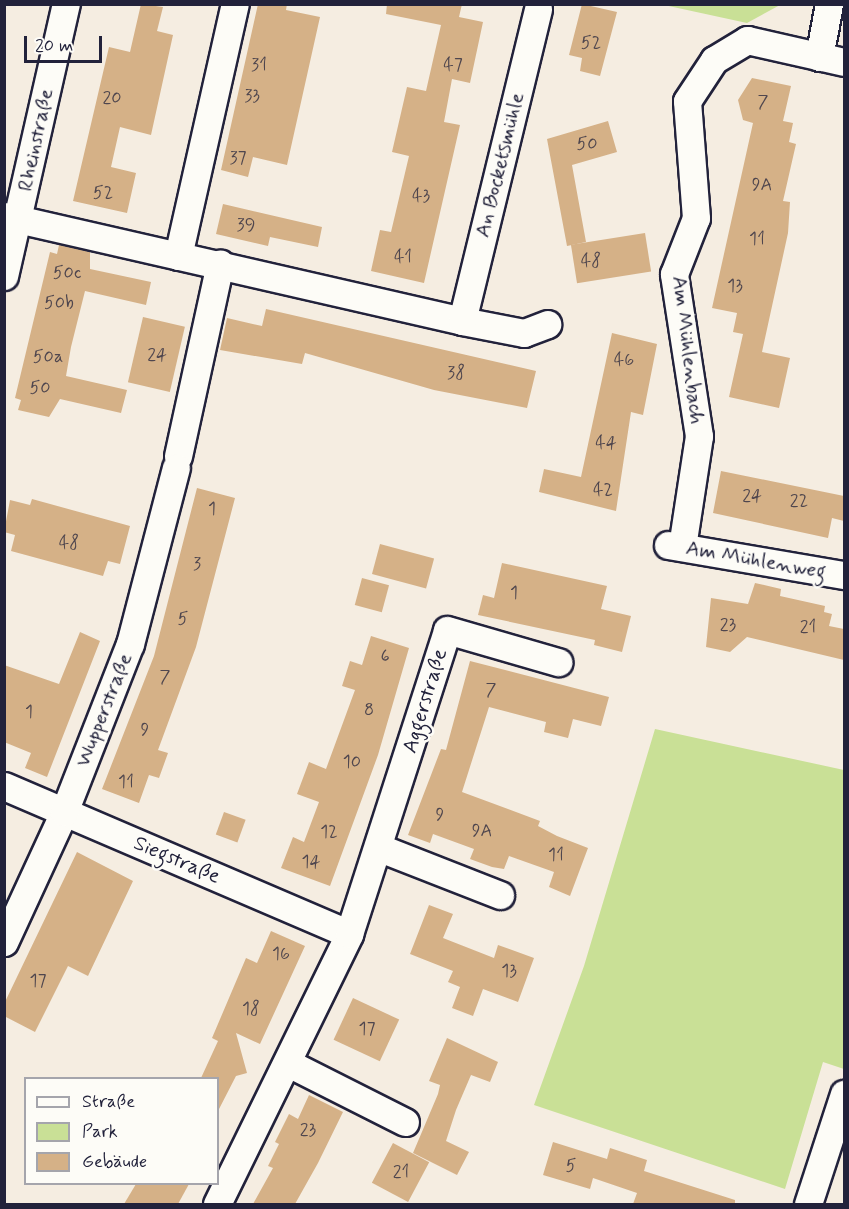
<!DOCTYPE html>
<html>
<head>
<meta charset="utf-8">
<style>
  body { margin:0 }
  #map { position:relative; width:849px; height:1209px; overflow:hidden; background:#f5ede1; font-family:Mynerve,sans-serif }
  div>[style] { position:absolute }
  .green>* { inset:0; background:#c9e096 }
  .building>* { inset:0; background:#d5b187; transform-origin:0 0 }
  .roads { filter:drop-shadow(2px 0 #22223b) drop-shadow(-2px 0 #22223b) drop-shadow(0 2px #22223b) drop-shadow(0 -2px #22223b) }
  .street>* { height:27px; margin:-13.5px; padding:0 13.5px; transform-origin:13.5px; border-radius:13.5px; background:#fdfcf7 }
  span { translate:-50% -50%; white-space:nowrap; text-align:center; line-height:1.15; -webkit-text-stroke:5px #fdfcf7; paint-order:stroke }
  .number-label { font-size:18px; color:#4f464e }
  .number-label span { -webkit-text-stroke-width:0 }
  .street-label { font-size:21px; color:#22223b }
  .frame { position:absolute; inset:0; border:6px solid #22223b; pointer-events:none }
  .legend { position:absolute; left:24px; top:1077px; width:195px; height:108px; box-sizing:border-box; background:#fdfcf7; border:2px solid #a5a5ac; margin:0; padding:8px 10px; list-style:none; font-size:18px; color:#22223b }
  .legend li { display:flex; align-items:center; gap:12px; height:30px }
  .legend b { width:30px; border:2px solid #a5a5ac }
  .scale { position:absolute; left:24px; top:36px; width:78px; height:27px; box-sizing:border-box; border:3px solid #22223b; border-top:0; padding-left:8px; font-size:18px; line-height:21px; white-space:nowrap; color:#22223b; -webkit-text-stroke:4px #fdfcf7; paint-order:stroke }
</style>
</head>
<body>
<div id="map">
  <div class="green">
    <i style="clip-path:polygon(664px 5px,780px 5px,747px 23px)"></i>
    <i style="clip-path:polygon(655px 729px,844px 770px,844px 1069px,823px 1062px,785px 1189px,534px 1105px,584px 966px)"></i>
  </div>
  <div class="building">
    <i style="clip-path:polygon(141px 4px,163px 7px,157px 31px,173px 35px,151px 135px,120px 127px,111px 167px,136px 173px,127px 213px,73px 201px,109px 47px,130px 52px)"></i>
    <i style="clip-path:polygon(258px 4px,287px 4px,286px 10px,320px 17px,287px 165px,253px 157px,248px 177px,221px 170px)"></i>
    <i style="clip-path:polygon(387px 4px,462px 4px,459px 17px,483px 22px,470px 83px,452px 79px,444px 122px,460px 125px,424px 283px,371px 271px,380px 230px,391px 232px,409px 156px,392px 152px,407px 87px,426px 91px,441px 25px,386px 14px)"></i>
    <i style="clip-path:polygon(582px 4px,617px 12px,600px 76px,580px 71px,582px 58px,569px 55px)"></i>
    <i style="clip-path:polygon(752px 78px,791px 86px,783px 121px,793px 123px,789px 142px,796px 144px,783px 201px,790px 202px,788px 233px,762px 352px,790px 358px,779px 408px,729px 397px,743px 334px,733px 332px,737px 313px,712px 308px,753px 123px,743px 120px,738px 100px)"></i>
    <i style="clip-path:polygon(608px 121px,617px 152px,572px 165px,586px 242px,567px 246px,547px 139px)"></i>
    <i style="clip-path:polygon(223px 204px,322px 227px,318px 247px,270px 237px,268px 246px,216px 234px)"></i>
    <i style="left:645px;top:233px;width:39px;height:75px;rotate:81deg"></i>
    <i style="clip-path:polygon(59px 245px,90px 252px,90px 269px,151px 282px,146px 305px,85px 291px,71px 347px,66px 376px,127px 390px,121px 413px,60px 399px,49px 417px,18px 410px,21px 400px,15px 398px,50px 252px,57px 254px)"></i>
    <i style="clip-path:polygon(266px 309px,536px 371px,527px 408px,434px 390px,305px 353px,302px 364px,220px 350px,227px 318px,262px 326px)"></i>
    <i style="left:143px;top:317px;width:43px;height:67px;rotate:13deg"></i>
    <i style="clip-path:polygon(612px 333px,657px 344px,643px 415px,631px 412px,616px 511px,539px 492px,544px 469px,581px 477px)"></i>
    <i style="clip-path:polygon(721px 471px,844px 496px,844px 521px,832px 518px,828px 538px,713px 513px)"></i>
    <i style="clip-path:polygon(197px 488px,235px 498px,196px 647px,158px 750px,168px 753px,159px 778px,149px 775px,139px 803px,102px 789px,154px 656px)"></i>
    <i style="clip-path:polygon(32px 499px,130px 526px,120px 564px,108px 561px,103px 576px,11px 551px,15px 535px,4px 532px,10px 500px,30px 505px)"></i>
    <i style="left:380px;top:544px;width:56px;height:31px;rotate:15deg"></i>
    <i style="clip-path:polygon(502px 563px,607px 586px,601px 609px,631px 616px,622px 652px,594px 645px,595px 640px,478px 615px,483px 595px,494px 598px)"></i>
    <i style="left:362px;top:578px;width:28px;height:28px;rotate:15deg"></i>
    <i style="clip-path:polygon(755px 583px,781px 589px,780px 596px,825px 606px,824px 612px,832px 614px,829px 626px,844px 629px,844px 660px,747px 637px,730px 652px,706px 647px,711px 598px,748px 604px)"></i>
    <i style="clip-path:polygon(80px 632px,100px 641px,47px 777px,25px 768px,31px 753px,4px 742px,4px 665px,59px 684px)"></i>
    <i style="clip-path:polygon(371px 636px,409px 648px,378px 755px,330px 886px,281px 868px,293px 837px,304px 842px,319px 802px,297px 794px,309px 762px,326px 769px,355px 690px,342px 686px,350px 661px,362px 665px)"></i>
    <i style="clip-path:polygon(470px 661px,609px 697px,601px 726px,573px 719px,568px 738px,544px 732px,546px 722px,489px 707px,462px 792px,540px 821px,538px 826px,557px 836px,588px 848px,570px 896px,549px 887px,554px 872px,509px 856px,504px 869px,492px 867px,470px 859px,474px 849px,433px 834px,430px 843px,408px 835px,441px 749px,446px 750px)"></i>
    <i style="left:224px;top:812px;width:23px;height:24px;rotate:20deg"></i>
    <i style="clip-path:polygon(77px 852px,133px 881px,88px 976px,68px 966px,35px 1032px,4px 1016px,4px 1004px)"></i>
    <i style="clip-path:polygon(429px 905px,453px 914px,443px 938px,494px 958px,498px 945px,534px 958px,518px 1002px,483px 989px,473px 1016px,452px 1008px,460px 987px,448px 982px,453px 971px,410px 954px)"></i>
    <i style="clip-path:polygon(271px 931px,305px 946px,260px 1044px,236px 1033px,247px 1073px,236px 1076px,218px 1111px,218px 1078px,201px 1078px,218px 1041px,212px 1038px,246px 958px,257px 963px)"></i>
    <i style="left:353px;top:998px;width:51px;height:46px;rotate:25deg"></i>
    <i style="clip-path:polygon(447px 1038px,498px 1062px,490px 1082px,471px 1075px,456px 1110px,446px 1141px,469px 1152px,457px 1175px,413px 1153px,438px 1094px,440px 1085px,429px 1081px)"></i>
    <i style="clip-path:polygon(309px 1095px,343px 1112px,318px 1163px,295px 1204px,253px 1204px,273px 1168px,268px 1166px,279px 1144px,275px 1142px,289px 1114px,298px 1119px)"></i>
    <i style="clip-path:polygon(553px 1142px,607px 1159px,610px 1148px,647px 1160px,644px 1171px,735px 1200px,735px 1204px,633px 1204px,637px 1193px,593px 1178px,590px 1189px,543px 1175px)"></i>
    <i style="left:393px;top:1143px;width:41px;height:45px;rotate:28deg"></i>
    <i style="clip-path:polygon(136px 1184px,189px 1184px,178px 1204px,124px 1204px)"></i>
  </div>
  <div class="roads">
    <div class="street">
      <i style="left:819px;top:57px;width:54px;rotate:-79.3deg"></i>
      <i style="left:4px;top:216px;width:470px;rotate:12.9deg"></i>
      <i style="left:462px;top:321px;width:63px;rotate:11deg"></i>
      <i style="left:524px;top:333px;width:25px;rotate:-21deg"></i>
      <i style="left:178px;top:256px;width:258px;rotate:-77.3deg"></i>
      <i style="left:4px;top:276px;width:279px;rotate:-77.2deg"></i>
      <i style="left:462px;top:321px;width:321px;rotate:-76.3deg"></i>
      <i style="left:178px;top:456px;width:197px;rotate:-77.7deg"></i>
      <i style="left:668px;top:545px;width:179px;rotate:9.7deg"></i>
      <i style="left:682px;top:547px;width:112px;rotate:-81.3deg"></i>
      <i style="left:699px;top:436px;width:164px;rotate:-98.8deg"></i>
      <i style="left:674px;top:274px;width:60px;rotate:-68.6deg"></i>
      <i style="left:696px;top:218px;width:117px;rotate:-94.4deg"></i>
      <i style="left:687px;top:101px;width:49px;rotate:-56.6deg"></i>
      <i style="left:714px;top:60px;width:39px;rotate:-31deg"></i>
      <i style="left:747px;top:40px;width:99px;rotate:12.8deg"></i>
      <i style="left:4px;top:786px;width:375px;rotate:23.2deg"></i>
      <i style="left:380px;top:848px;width:129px;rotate:21.4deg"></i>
      <i style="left:4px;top:942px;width:143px;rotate:-65.2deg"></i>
      <i style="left:64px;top:812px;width:180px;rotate:-68.6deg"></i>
      <i style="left:130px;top:644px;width:182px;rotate:-75.4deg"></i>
      <i style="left:288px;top:1063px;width:131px;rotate:26.8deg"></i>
      <i style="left:217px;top:1204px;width:301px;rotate:-63.9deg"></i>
      <i style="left:349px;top:934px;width:319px;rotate:-72.1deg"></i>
      <i style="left:447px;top:630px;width:116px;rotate:16.1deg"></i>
      <i style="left:808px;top:1204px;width:116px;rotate:-71.9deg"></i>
    </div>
  </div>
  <div class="number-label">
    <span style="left:591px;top:43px">52</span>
    <span style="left:259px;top:65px">31</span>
    <span style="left:453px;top:65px">47</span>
    <span style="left:252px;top:96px">33</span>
    <span style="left:112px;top:98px">20</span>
    <span style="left:763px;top:102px">7</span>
    <span style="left:587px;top:144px">50</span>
    <span style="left:238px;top:158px">37</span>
    <span style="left:762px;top:185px">9A</span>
    <span style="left:103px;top:193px">52</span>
    <span style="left:421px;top:196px">43</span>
    <span style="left:246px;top:225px">39</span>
    <span style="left:757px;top:239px">11</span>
    <span style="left:403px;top:257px">41</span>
    <span style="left:591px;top:261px">48</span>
    <span style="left:67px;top:273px">50c</span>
    <span style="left:735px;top:286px">13</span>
    <span style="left:59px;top:303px">50b</span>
    <span style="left:157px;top:355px">24</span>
    <span style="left:48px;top:357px">50a</span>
    <span style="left:624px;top:360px">46</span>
    <span style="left:456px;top:373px">38</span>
    <span style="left:40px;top:388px">50</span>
    <span style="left:606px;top:443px">44</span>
    <span style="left:603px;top:490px">42</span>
    <span style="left:752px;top:496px">24</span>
    <span style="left:799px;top:501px">22</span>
    <span style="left:212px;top:509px">1</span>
    <span style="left:69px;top:543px">48</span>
    <span style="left:197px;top:564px">3</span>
    <span style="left:514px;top:593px">1</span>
    <span style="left:183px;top:619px">5</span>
    <span style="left:728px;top:625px">23</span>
    <span style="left:808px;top:627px">21</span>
    <span style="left:385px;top:656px">6</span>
    <span style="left:165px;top:677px">7</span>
    <span style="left:491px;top:690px">7</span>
    <span style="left:369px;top:710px">8</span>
    <span style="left:29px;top:712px">1</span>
    <span style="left:145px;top:730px">9</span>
    <span style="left:352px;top:762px">10</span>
    <span style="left:126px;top:782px">11</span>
    <span style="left:440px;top:815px">9</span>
    <span style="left:482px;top:831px">9A</span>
    <span style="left:329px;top:832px">12</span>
    <span style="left:556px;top:855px">11</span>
    <span style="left:311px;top:862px">14</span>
    <span style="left:281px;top:954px">16</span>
    <span style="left:509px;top:971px">13</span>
    <span style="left:38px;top:981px">17</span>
    <span style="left:251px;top:1009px">18</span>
    <span style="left:367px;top:1029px">17</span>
    <span style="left:308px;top:1130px">23</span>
    <span style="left:571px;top:1166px">5</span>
    <span style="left:401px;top:1172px">21</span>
  </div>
  <div class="street-label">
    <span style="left:36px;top:140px;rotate:-78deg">Rheinstraße</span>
    <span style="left:500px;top:165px;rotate:-76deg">An Bocketsmühle</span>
    <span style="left:688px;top:350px;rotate:83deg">Am Mühlenbach</span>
    <span style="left:756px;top:560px;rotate:10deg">Am Mühlenweg</span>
    <span style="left:425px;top:701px;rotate:-73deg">Aggerstraße</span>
    <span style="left:104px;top:710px;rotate:-68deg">Wupperstraße</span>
    <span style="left:177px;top:860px;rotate:23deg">Siegstraße</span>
  </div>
  <div class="frame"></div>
  <ul class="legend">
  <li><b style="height:8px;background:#fdfcf7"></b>Straße</li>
  <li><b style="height:16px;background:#c9e096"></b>Park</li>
  <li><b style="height:16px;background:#d5b187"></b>Gebäude</li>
  </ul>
  <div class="scale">20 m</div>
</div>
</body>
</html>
